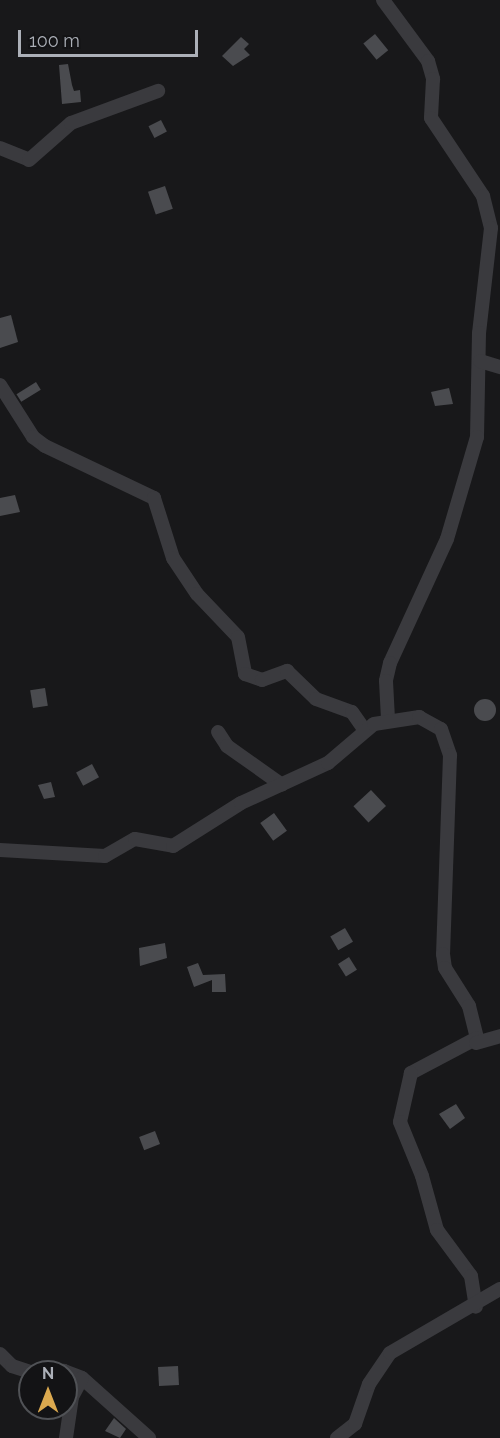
<!DOCTYPE html>
<html>
<head>
<meta charset="utf-8">
<style>
  body { margin:0 }
  #map { position:relative; width:500px; height:1438px; overflow:hidden; background:#18181a; font-family:Raleway,sans-serif }
  div>[style] { position:absolute }
  .building>* { inset:0; background:#4a4b4f; transform-origin:0 0 }
  .round { border-radius:50% }
  .minor>* { height:14px; margin:-7px; padding:0 7px; transform-origin:7px; border-radius:7px; background:#3a3a3e }
  span { translate:-50% -50%; white-space:nowrap; text-align:center; line-height:1.15; -webkit-text-stroke:4.5px #131315; paint-order:stroke }
  .north { position:absolute; left:18px; top:1360px; width:60px; height:60px; box-sizing:border-box; background:#131315; border:2px solid #505256; border-radius:50%; rotate:0deg; font-size:16px; font-weight:700; line-height:24px; text-align:center; color:#acb0b8 }
  .north::after { content:''; display:block; margin:auto; width:21px; height:27px; background:#dba94f; clip-path:polygon(50% 0,100% 100%,50% 72%,0 100%) }
  .scale { position:absolute; left:18px; top:30px; width:180px; height:27px; box-sizing:border-box; border:3px solid #acb0b8; border-top:0; padding-left:8px; font-size:18px; line-height:21px; white-space:nowrap; color:#acb0b8; -webkit-text-stroke:4px #131315; paint-order:stroke }
</style>
</head>
<body>
<div id="map">
  <div class="building">
    <i style="left:375px;top:34px;width:21px;height:15px;rotate:51deg"></i>
    <i style="clip-path:polygon(241px 37px,249px 44px,244px 49px,250px 55px,233px 66px,222px 56px)"></i>
    <i style="clip-path:polygon(68px 64px,72px 85px,74px 91px,80px 90px,81px 102px,62px 104px,59px 65px)"></i>
    <i style="left:161px;top:120px;width:13px;height:14px;rotate:63deg"></i>
    <i style="left:165px;top:186px;width:24px;height:18px;rotate:71deg"></i>
    <i style="clip-path:polygon(11px 315px,18px 342px,0 348px,0 318px)"></i>
    <i style="left:36px;top:382px;width:9px;height:23px;rotate:58deg"></i>
    <i style="clip-path:polygon(449px 388px,453px 404px,435px 406px,431px 392px)"></i>
    <i style="clip-path:polygon(15px 495px,20px 512px,0 516px,0 498px)"></i>
    <i style="left:45px;top:688px;width:18px;height:15px;rotate:81deg"></i>
    <i class="round" style="left:474px;top:699px;width:22px;height:22px"></i>
    <i style="left:92px;top:764px;width:15px;height:18px;rotate:62deg"></i>
    <i style="clip-path:polygon(51px 782px,55px 797px,44px 799px,38px 785px)"></i>
    <i style="left:371px;top:790px;width:22px;height:24px;rotate:47deg"></i>
    <i style="left:274px;top:813px;width:22px;height:17px;rotate:54deg"></i>
    <i style="left:345px;top:928px;width:16px;height:17px;rotate:60deg"></i>
    <i style="clip-path:polygon(165px 943px,167px 958px,140px 966px,139px 948px)"></i>
    <i style="left:349px;top:957px;width:15px;height:13px;rotate:58deg"></i>
    <i style="clip-path:polygon(198px 963px,203px 975px,225px 974px,226px 992px,212px 992px,212px 980px,194px 987px,187px 967px)"></i>
    <i style="clip-path:polygon(456px 1104px,465px 1118px,450px 1129px,439px 1114px)"></i>
    <i style="left:155px;top:1131px;width:14px;height:17px;rotate:69deg"></i>
    <i style="left:178px;top:1366px;width:19px;height:20px;rotate:87deg"></i>
    <i style="clip-path:polygon(114px 1418px,126px 1429px,120px 1438px,105px 1431px)"></i>
  </div>
  <div class="minor">
    <i style="left:383px;top:0;width:76px;rotate:53.6deg"></i>
    <i style="left:428px;top:61px;width:19px;rotate:74deg"></i>
    <i style="left:433px;top:79px;width:39px;rotate:93deg"></i>
    <i style="left:431px;top:118px;width:94px;rotate:56.3deg"></i>
    <i style="left:483px;top:196px;width:33px;rotate:76deg"></i>
    <i style="left:491px;top:228px;width:106px;rotate:96.5deg"></i>
    <i style="left:479px;top:333px;width:104px;rotate:91.1deg"></i>
    <i style="left:477px;top:437px;width:106px;rotate:106.4deg"></i>
    <i style="left:447px;top:539px;width:136px;rotate:114.7deg"></i>
    <i style="left:390px;top:663px;width:18px;rotate:103deg"></i>
    <i style="left:386px;top:681px;width:38px;rotate:87deg"></i>
    <i style="left:0;top:148px;width:31px;rotate:22deg"></i>
    <i style="left:29px;top:160px;width:56px;rotate:-41.4deg"></i>
    <i style="left:71px;top:123px;width:93px;rotate:-20.2deg"></i>
    <i style="left:480px;top:361px;width:21px;rotate:17deg"></i>
    <i style="left:0;top:385px;width:62px;rotate:57.6deg"></i>
    <i style="left:33px;top:437px;width:15px;rotate:37deg"></i>
    <i style="left:45px;top:446px;width:121px;rotate:25.5deg"></i>
    <i style="left:154px;top:498px;width:63px;rotate:72.4deg"></i>
    <i style="left:173px;top:558px;width:43px;rotate:56.3deg"></i>
    <i style="left:197px;top:594px;width:59px;rotate:46.4deg"></i>
    <i style="left:238px;top:637px;width:38px;rotate:79deg"></i>
    <i style="left:245px;top:674px;width:18px;rotate:19deg"></i>
    <i style="left:262px;top:680px;width:27px;rotate:-20deg"></i>
    <i style="left:287px;top:671px;width:40px;rotate:44deg"></i>
    <i style="left:316px;top:699px;width:38px;rotate:20deg"></i>
    <i style="left:352px;top:712px;width:21px;rotate:55deg"></i>
    <i style="left:218px;top:732px;width:17px;rotate:57deg"></i>
    <i style="left:227px;top:746px;width:67px;rotate:35.3deg"></i>
    <i style="left:0;top:850px;width:105px;rotate:3.3deg"></i>
    <i style="left:105px;top:856px;width:34px;rotate:-30deg"></i>
    <i style="left:135px;top:839px;width:39px;rotate:10deg"></i>
    <i style="left:173px;top:846px;width:80px;rotate:-32.3deg"></i>
    <i style="left:241px;top:803px;width:96px;rotate:-24.7deg"></i>
    <i style="left:328px;top:763px;width:60px;rotate:-40.3deg"></i>
    <i style="left:374px;top:724px;width:46px;rotate:-8.8deg"></i>
    <i style="left:419px;top:717px;width:25px;rotate:29deg"></i>
    <i style="left:441px;top:729px;width:28px;rotate:71deg"></i>
    <i style="left:450px;top:755px;width:199px;rotate:92deg"></i>
    <i style="left:443px;top:954px;width:14px;rotate:82deg"></i>
    <i style="left:445px;top:968px;width:45px;rotate:57.7deg"></i>
    <i style="left:469px;top:1006px;width:33px;rotate:76deg"></i>
    <i style="left:477px;top:1038px;width:75px;rotate:152.1deg"></i>
    <i style="left:411px;top:1073px;width:50px;rotate:102.7deg"></i>
    <i style="left:400px;top:1122px;width:58px;rotate:67.8deg"></i>
    <i style="left:422px;top:1176px;width:56px;rotate:74.5deg"></i>
    <i style="left:437px;top:1230px;width:57px;rotate:53.5deg"></i>
    <i style="left:471px;top:1276px;width:31px;rotate:81deg"></i>
    <i style="left:476px;top:1043px;width:25px;rotate:-16deg"></i>
    <i style="left:0;top:1354px;width:17px;rotate:45deg"></i>
    <i style="left:12px;top:1366px;width:19px;rotate:18deg"></i>
    <i style="left:31px;top:1372px;width:33px;rotate:-2deg"></i>
    <i style="left:64px;top:1371px;width:19px;rotate:21deg"></i>
    <i style="left:82px;top:1378px;width:90px;rotate:41.8deg"></i>
    <i style="left:66px;top:1438px;width:41px;rotate:-81.7deg"></i>
    <i style="left:72px;top:1397px;width:21px;rotate:-62deg"></i>
    <i style="left:337px;top:1438px;width:23px;rotate:-38deg"></i>
    <i style="left:355px;top:1424px;width:42px;rotate:-70.7deg"></i>
    <i style="left:369px;top:1384px;width:37px;rotate:-56deg"></i>
    <i style="left:390px;top:1353px;width:127px;rotate:-30.2deg"></i>
  </div>
  <div class="north">N</div>
  <div class="scale">100 m</div>
</div>
</body>
</html>
